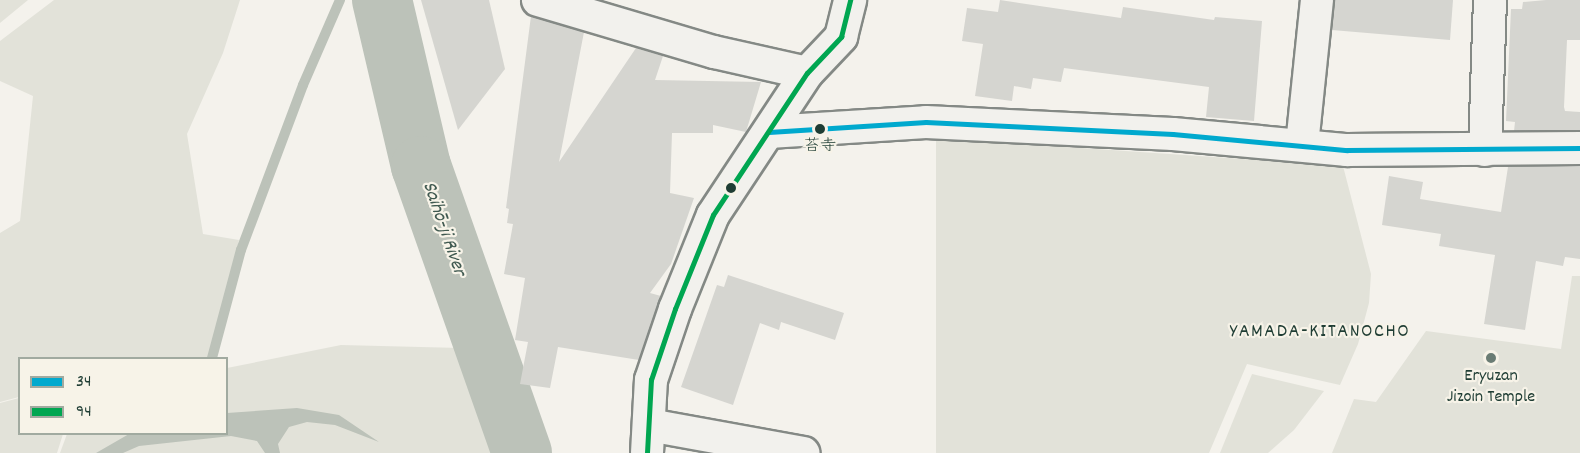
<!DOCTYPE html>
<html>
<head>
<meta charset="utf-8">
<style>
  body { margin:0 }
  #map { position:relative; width:1580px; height:453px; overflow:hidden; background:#f4f2ec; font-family:Dekko,"Klee One",sans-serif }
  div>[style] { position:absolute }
  .green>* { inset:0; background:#e2e2d9 }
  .water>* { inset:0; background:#bcc2b9 }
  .stream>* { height:10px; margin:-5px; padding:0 5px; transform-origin:5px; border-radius:5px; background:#bcc2b9 }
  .river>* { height:60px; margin:-30px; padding:0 30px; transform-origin:30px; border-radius:30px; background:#bcc2b9 }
  .building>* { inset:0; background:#d5d5d0 }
  .roads { filter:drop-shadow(2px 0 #848985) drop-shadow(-2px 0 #848985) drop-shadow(0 2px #848985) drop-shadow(0 -2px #848985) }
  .minor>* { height:32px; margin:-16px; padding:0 16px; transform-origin:16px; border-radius:16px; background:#f2f1ed }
  .bus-1>* { height:4.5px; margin:-2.25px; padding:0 2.25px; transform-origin:2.25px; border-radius:2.25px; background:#00a9ce }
  .bus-2>* { height:4.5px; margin:-2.25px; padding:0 2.25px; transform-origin:2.25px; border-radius:2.25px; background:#00a651 }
  .dots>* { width:16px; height:16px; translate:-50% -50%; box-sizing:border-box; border:3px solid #f7f3e8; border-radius:50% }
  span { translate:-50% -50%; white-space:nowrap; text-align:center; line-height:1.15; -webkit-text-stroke:4.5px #f7f3e8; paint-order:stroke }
  .bus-label { font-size:16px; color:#1f3d34 }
  .poi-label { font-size:18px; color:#1f3d34 }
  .water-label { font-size:20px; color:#405950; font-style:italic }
  .neighbourhood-label { font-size:20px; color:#1f3d34; letter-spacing:1.5px }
  .legend { position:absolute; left:18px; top:357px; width:210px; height:78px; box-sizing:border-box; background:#f7f3e8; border:2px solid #a1aaa0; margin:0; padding:8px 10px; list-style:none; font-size:18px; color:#1f3d34 }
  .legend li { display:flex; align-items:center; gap:12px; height:30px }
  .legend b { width:30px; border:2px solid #a1aaa0 }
</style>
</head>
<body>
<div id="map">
  <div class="green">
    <i style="clip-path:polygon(0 0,28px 0,0 23px)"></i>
    <i style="clip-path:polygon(54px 0,240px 0,223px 53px,187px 134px,203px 234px,239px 240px,210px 358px,20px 358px,19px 397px,0 402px,0 233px,20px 221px,33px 96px,0 81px,0 41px)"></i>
    <i style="clip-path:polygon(936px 138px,1343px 166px,1371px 274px,1369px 303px,1358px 344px,1340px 385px,1247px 364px,1209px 453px,936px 453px)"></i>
    <i style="clip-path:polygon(1572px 276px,1580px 276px,1580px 453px,1332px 453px,1354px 399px,1376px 402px,1426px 331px,1561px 349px)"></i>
    <i style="clip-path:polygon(341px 345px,461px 348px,504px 453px,60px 453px,67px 434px,226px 434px,227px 368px)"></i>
    <i style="clip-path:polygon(1252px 374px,1324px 391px,1294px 430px,1268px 453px,1220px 453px)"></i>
    <i style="clip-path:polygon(19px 398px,20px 434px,63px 434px,57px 453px,0 453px,0 403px)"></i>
  </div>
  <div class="water">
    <i style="clip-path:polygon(297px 408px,339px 415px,379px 442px,335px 425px,307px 422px,289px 427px,278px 444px,280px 453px,265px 453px,257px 441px,231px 436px,139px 446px,123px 453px,96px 453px,129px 434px,226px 434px,227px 413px)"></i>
  </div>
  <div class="stream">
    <i style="left:212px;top:358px;width:112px;rotate:-75deg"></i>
    <i style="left:241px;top:250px;width:176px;rotate:-69.4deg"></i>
    <i style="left:303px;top:85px;width:93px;rotate:-66.5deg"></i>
  </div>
  <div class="river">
    <i style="left:382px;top:0;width:171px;rotate:76.8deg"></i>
    <i style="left:421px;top:166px;width:304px;rotate:70.6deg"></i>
  </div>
  <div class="building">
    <i style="clip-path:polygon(421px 0,489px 0,505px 69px,458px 130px)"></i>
    <i style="clip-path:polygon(1000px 0,1121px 18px,1123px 7px,1214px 20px,1215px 17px,1262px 21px,1254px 121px,1206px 117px,1209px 87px,1064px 68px,1061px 82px,1033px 78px,1031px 89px,1014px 86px,1012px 101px,975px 96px,983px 44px,962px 41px,967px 8px,998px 12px)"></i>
    <i style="clip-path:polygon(1335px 0,1453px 0,1450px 40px,1332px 30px)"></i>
    <i style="clip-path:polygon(1546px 0,1580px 0,1580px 40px,1567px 40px,1564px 107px,1565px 111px,1580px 112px,1580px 130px,1514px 131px,1515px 122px,1506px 121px,1511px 9px,1522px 9px,1523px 2px)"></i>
    <i style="clip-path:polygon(531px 16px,584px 32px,559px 162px,636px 48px,663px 56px,655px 80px,761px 82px,746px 132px,713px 125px,713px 133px,672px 133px,670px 193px,694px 198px,671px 264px,650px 293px,661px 296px,639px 360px,558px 347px,550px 388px,520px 384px,528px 342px,515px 340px,525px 278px,504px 274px,513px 224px,507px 223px,509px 209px,506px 208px)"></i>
    <i style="clip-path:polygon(1580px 166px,1580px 259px,1565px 257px,1563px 266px,1536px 261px,1525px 330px,1484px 324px,1495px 255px,1439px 246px,1441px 234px,1382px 225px,1389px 176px,1423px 182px,1420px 199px,1501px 212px,1508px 167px)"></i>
    <i style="clip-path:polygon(728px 275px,844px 313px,835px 340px,781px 322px,779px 330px,760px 323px,733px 405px,681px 387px,717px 285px,724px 287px)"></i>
  </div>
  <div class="roads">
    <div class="minor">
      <i style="left:538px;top:0;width:184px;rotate:16.5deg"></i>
      <i style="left:714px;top:52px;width:95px;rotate:12.7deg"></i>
      <i style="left:769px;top:132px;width:157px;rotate:-3.6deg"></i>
      <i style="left:926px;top:122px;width:247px;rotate:2.8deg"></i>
      <i style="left:1173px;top:134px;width:175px;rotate:5.3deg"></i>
      <i style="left:1347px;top:150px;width:233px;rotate:-0.5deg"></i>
      <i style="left:1302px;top:145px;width:146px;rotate:-84.1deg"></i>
      <i style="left:1485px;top:150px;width:150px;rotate:-88.1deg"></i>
      <i style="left:649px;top:425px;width:157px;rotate:10.3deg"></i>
      <i style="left:647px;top:453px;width:73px;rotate:-86.9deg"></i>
      <i style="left:651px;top:380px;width:75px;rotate:-71.3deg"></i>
      <i style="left:675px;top:309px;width:101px;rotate:-68deg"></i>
      <i style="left:713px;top:215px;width:170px;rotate:-56.5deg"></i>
      <i style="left:807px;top:73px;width:50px;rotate:-46.6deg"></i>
      <i style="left:841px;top:37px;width:38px;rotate:-76deg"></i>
    </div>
  </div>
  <div class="bus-1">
    <i style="left:769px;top:132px;width:157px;rotate:-3.6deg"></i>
    <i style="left:926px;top:122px;width:247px;rotate:2.8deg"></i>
    <i style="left:1173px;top:134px;width:175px;rotate:5.3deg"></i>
    <i style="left:1347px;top:150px;width:233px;rotate:-0.5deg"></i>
  </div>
  <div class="bus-2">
    <i style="left:647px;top:453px;width:73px;rotate:-86.9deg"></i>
    <i style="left:651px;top:380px;width:75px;rotate:-71.3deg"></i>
    <i style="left:675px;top:309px;width:101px;rotate:-68deg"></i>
    <i style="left:713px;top:215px;width:170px;rotate:-56.5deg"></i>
    <i style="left:807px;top:73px;width:50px;rotate:-46.6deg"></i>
    <i style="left:841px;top:37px;width:38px;rotate:-76deg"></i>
  </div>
  <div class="dots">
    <i style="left:820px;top:129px;background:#1f3d34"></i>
    <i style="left:731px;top:188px;background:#1f3d34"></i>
    <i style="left:1491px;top:358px;background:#6a7c74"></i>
  </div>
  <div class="bus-label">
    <span style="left:820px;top:147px">苔寺</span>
  </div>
  <div class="poi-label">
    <span style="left:1491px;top:388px">Eryuzan<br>Jizoin Temple</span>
  </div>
  <div class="water-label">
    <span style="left:443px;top:229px;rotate:71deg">Saihō-ji River</span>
  </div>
  <div class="neighbourhood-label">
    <span style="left:1320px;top:332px">YAMADA-KITANOCHO</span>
  </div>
  <ul class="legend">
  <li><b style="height:8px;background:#00a9ce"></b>34</li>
  <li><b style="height:8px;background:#00a651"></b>94</li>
  </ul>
</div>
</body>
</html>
